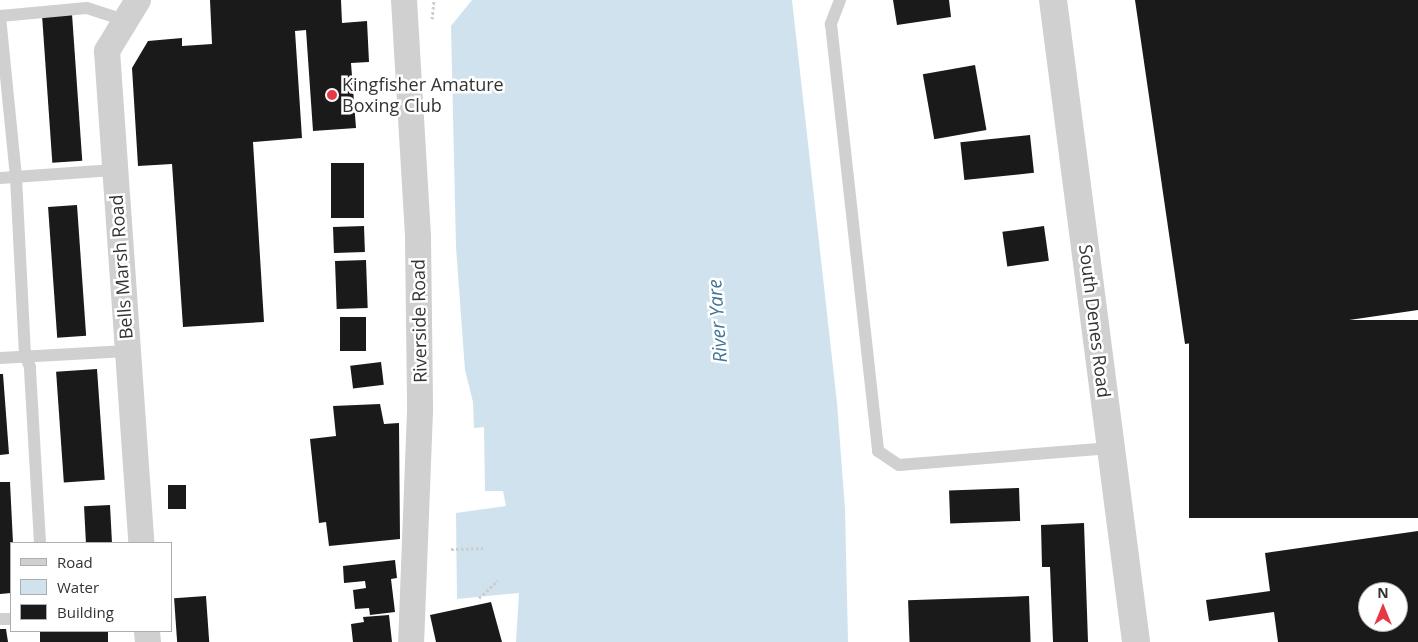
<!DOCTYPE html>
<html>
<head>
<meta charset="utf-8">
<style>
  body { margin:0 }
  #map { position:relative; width:1418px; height:642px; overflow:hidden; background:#fff; font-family:"Open Sans",sans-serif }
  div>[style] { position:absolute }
  .water>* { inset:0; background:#cfe2ee }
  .building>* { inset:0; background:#1a1a1a; transform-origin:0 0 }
  .path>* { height:3px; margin-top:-1.5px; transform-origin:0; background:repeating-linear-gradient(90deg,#cdcdcd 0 2.5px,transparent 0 5px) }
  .service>* { height:12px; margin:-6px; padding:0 6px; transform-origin:6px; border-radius:6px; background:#d0d0d0 }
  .minor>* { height:26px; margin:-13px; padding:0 13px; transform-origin:13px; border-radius:13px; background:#d0d0d0 }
  .tertiary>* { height:28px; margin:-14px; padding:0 14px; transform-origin:14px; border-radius:14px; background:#d0d0d0 }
  .dots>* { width:14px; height:14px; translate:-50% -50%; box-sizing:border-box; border:2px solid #fff; border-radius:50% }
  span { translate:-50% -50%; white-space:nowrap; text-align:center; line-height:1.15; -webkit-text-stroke:5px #fff; paint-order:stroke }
  .poi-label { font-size:18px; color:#333 }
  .left { translate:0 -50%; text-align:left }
  .street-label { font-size:18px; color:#333 }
  .water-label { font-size:19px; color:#3f7597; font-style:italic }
  .legend { position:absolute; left:10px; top:542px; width:162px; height:90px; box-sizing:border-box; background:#fff; border:1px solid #adadad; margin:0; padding:6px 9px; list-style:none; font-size:15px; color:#333 }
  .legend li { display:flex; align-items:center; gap:10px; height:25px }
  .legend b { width:25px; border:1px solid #adadad }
  .north { position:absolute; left:1358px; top:582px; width:50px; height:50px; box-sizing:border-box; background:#fff; border:1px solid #adadad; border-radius:50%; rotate:0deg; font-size:14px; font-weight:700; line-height:20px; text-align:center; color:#333 }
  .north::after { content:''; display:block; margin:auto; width:18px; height:22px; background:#e63946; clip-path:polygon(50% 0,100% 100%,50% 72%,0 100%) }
</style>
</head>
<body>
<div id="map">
  <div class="water">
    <i style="clip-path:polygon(472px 0,792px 0,837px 403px,845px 509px,848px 642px,516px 642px,519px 593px,457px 599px,456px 513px,506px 506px,503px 491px,485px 491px,484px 427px,474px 428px,473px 402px,465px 370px,456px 247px,451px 26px)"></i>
  </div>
  <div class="building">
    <i style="clip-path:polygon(210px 0,341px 0,342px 23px,367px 21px,369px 62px,351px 63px,356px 128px,313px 131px,306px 30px,295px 31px,302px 138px,253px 142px,264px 322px,183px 327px,172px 164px,138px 166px,132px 68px,148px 41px,182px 38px,182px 46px,212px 44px)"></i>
    <i style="clip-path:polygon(893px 0,949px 0,951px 17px,897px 25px)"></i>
    <i style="clip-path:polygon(1135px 0,1418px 0,1418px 310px,1185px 344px)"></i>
    <i style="left:72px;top:14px;width:147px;height:30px;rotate:86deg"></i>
    <i style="left:975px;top:65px;width:66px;height:53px;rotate:80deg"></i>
    <i style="left:1030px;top:135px;width:38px;height:70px;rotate:84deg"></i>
    <i style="left:331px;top:163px;width:33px;height:55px"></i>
    <i style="left:77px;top:205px;width:131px;height:29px;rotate:86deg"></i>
    <i style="left:364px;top:226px;width:26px;height:31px;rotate:88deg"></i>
    <i style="left:1044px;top:226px;width:35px;height:42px;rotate:82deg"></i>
    <i style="left:366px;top:260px;width:48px;height:31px;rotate:88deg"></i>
    <i style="left:340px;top:317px;width:26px;height:34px"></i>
    <i style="left:1418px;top:320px;width:198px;height:229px;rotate:90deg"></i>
    <i style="left:381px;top:362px;width:23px;height:31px;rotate:83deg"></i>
    <i style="left:97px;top:369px;width:111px;height:41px;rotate:86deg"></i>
    <i style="clip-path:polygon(0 374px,3px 374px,9px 454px,0 455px)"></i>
    <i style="clip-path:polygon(380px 404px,384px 424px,399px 423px,400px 539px,329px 546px,326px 522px,319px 523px,310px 439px,336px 436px,333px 406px)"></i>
    <i style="clip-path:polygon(0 482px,10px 482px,13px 543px,11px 593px,0 594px)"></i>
    <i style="left:168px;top:485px;width:18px;height:24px"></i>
    <i style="left:1019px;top:488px;width:33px;height:70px;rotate:88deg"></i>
    <i style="left:110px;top:505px;width:38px;height:26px;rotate:87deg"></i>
    <i style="clip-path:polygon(1084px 523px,1088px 642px,1053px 642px,1050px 567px,1042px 567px,1041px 525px)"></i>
    <i style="clip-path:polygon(evenodd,1418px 531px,1418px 642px,1278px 642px,1274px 612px,1209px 621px,1206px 600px,1270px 591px,1265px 553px,1418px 531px,1368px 592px,1398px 592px,1398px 622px,1368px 622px,1368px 592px)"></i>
    <i style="clip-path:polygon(395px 560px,397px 578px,391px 579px,395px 612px,370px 615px,369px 608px,355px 609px,353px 590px,366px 588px,365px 581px,344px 583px,343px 566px)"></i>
    <i style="left:206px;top:596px;width:46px;height:32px;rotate:86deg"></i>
    <i style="left:1029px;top:596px;width:46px;height:121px;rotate:88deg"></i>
    <i style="clip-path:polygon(491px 602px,502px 642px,436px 642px,430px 615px)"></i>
    <i style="clip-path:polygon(389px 615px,392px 642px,353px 642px,351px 624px,364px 622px,363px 617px)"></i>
    <i style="clip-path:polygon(0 629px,6px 629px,8px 642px,0 642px)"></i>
    <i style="left:40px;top:631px;width:68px;height:11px"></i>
  </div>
  <div class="path">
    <i style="left:432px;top:19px;width:19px;rotate:-84deg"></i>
    <i style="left:451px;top:549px;width:32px;rotate:-2deg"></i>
    <i style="left:479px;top:598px;width:26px;rotate:-43deg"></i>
  </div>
  <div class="service">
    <i style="left:840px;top:0;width:26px;rotate:111deg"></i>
    <i style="left:831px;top:24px;width:430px;rotate:83.7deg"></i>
    <i style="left:878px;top:451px;width:25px;rotate:34deg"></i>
    <i style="left:899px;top:465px;width:213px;rotate:-4.6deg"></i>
    <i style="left:0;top:178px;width:114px;rotate:-4deg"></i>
    <i style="left:0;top:358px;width:127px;rotate:-3.2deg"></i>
    <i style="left:40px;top:543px;width:176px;rotate:-93.3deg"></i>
    <i style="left:30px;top:367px;width:13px;rotate:-113deg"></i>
    <i style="left:25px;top:355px;width:178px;rotate:-92.9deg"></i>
    <i style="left:16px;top:177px;width:162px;rotate:-95.7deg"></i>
    <i style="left:0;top:16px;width:87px;rotate:-5.3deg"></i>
    <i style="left:87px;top:8px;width:42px;rotate:18deg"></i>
    <i style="left:0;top:619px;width:11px"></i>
  </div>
  <div class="minor">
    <i style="left:138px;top:0;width:60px;rotate:121.3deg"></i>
    <i style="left:107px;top:51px;width:493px;rotate:86deg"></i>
    <i style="left:404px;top:0;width:238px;rotate:86.6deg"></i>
    <i style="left:418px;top:238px;width:173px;rotate:89.3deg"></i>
    <i style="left:420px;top:411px;width:231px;rotate:92.2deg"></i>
    <i style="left:147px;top:631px;width:11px;rotate:85deg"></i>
  </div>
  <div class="tertiary">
    <i style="left:1053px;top:0;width:647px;rotate:82.63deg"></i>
  </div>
  <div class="dots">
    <i style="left:332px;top:95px;background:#e63946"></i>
  </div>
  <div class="poi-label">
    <span class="left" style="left:342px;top:95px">Kingfisher Amature<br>Boxing Club</span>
  </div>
  <div class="street-label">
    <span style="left:121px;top:267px;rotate:-94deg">Bells Marsh Road</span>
    <span style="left:419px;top:321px;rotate:-91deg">Riverside Road</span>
    <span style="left:1095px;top:321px;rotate:83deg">South Denes Road</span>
  </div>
  <div class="water-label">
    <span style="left:718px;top:321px;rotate:-94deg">River Yare</span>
  </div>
  <ul class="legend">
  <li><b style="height:6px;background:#d0d0d0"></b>Road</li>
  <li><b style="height:14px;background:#cfe2ee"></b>Water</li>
  <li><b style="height:14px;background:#1a1a1a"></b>Building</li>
  </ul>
  <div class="north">N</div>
</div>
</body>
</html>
